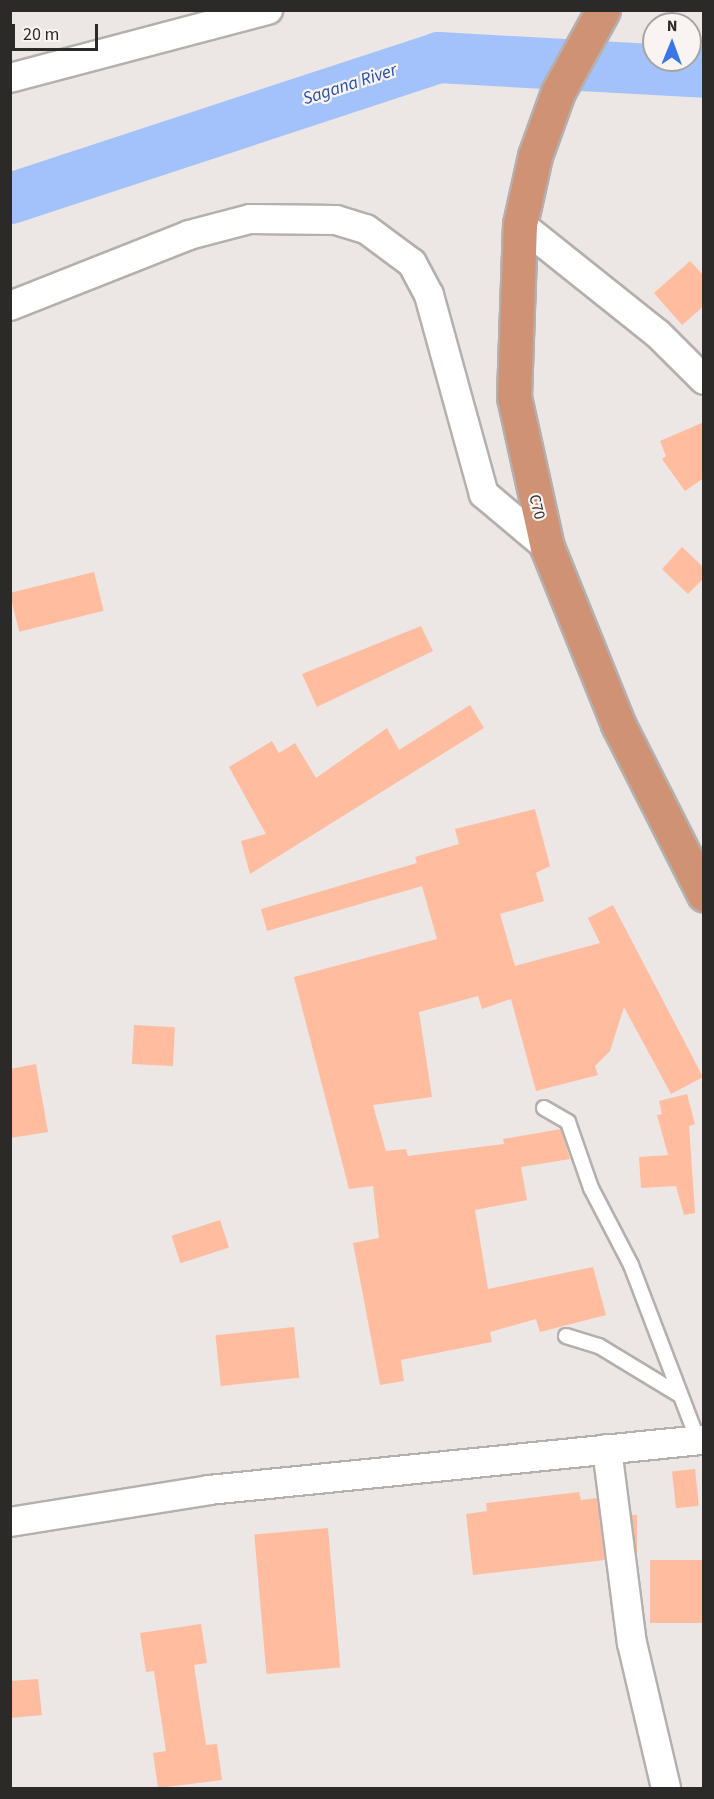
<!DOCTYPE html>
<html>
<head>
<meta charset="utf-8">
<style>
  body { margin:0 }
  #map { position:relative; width:714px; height:1799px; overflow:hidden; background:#ece6e4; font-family:"Source Sans 3",sans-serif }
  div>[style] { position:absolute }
  .river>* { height:51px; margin:-25.5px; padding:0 25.5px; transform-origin:25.5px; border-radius:25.5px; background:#a3c2fb }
  .building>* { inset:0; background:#ffbc9e; transform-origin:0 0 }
  .roads { filter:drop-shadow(2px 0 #b5afad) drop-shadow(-2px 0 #b5afad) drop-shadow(0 2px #b5afad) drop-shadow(0 -2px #b5afad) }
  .service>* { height:14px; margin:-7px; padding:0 7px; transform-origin:7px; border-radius:7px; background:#fff }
  .minor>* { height:28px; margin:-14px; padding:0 14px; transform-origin:14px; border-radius:14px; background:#fff }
  .trunk>* { height:33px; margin:-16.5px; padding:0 16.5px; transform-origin:16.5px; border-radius:16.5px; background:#d09274 }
  span { translate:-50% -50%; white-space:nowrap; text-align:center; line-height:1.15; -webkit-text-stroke:4.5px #f9f4f1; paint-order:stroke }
  .street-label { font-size:16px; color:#2c2a29 }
  .water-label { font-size:18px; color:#254e9f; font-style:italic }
  .frame { position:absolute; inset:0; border:12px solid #2c2a29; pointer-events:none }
  .north { position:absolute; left:642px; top:12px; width:60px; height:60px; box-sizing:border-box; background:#f9f4f1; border:2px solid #a7a3a1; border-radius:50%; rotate:1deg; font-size:16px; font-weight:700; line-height:24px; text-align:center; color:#2c2a29 }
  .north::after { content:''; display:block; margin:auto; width:21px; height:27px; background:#3c75e4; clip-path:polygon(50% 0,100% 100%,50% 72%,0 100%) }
  .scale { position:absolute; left:12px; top:24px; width:86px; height:27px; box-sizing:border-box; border:3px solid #2c2a29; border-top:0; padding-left:8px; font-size:18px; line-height:21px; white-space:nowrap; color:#2c2a29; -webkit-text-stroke:4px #f9f4f1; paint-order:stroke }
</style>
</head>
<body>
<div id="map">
  <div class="river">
    <i style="left:10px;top:198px;width:451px;rotate:-18.2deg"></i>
    <i style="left:438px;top:57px;width:266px;rotate:3.2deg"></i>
  </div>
  <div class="building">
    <i style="clip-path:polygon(690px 261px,704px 276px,704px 306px,682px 325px,654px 293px)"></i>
    <i style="clip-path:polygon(704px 422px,704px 478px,685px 491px,662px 459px,666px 456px,660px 441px)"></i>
    <i style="clip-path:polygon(682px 547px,704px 568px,704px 578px,688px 594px,662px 569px)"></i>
    <i style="left:94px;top:572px;width:40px;height:87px;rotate:76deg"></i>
    <i style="clip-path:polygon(421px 626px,433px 651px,317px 707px,302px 674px)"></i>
    <i style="clip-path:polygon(470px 705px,484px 728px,250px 874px,241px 841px,266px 834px,229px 767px,272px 741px,279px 753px,295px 743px,316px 778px,387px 728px,399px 750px)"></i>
    <i style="clip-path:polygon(535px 809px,550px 866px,536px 873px,544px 901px,500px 914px,515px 966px,600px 943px,588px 918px,613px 905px,703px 1077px,671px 1094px,624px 1007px,610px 1051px,595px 1066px,598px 1075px,536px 1091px,511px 999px,482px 1009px,478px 996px,419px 1012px,432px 1097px,373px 1105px,386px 1151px,406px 1149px,408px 1156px,504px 1144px,503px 1139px,561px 1129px,570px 1159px,521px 1167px,527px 1200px,475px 1210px,488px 1289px,593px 1267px,606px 1315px,540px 1332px,536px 1319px,490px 1332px,492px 1342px,401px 1360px,404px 1381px,380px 1385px,353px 1243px,379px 1238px,373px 1186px,349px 1189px,294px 977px,437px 939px,422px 886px,267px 931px,261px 909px,417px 863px,415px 857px,459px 844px,455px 829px)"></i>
    <i style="left:134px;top:1025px;width:41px;height:39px;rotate:3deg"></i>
    <i style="clip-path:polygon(36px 1064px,48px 1132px,10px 1138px,10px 1069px)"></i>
    <i style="clip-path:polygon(687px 1094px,695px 1124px,689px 1126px,695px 1213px,684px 1215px,676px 1186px,641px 1188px,639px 1157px,668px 1155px,657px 1115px,662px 1114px,659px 1101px)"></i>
    <i style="left:220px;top:1220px;width:29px;height:51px;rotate:72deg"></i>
    <i style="left:294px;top:1327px;width:51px;height:79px;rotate:84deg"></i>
    <i style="left:695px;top:1469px;width:37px;height:23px;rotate:84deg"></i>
    <i style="clip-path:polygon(579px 1492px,581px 1500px,597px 1498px,605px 1560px,473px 1575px,466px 1514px,487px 1511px,486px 1503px)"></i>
    <i style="left:632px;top:1515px;width:5px;height:41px"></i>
    <i style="left:328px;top:1528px;width:140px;height:74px;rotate:85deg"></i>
    <i style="left:704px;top:1560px;width:63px;height:54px;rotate:90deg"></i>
    <i style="clip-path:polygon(201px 1624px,207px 1663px,194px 1665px,206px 1745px,217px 1744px,222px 1780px,158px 1788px,153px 1753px,166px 1751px,154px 1671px,146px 1672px,140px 1633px)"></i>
    <i style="clip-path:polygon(38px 1679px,42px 1715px,10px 1718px,10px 1681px)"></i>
  </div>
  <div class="roads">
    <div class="service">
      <i style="left:544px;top:1108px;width:28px;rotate:30deg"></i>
      <i style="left:568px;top:1122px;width:70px;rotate:70.8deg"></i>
      <i style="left:591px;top:1188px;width:87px;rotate:62.5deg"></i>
      <i style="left:631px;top:1265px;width:187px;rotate:69.1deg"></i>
      <i style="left:566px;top:1336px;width:34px;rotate:17deg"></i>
      <i style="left:599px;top:1346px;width:92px;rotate:31.3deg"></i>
    </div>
    <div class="minor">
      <i style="left:10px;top:78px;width:267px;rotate:-14.8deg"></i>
      <i style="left:520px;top:224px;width:176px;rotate:38.6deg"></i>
      <i style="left:658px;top:334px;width:65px;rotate:45deg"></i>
      <i style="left:10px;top:306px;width:193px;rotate:-21.6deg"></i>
      <i style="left:189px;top:235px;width:63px;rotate:-14.7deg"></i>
      <i style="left:250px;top:219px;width:86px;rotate:0.7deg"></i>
      <i style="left:336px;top:220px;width:31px;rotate:17deg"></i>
      <i style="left:366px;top:229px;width:57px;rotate:36.5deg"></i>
      <i style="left:412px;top:263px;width:36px;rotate:62deg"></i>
      <i style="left:429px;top:295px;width:206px;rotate:74.6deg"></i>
      <i style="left:484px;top:494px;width:82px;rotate:40.1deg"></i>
      <i style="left:607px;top:1449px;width:196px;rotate:82.7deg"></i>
      <i style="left:632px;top:1643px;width:149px;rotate:76.8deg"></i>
      <i style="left:10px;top:1522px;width:202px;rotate:-9.1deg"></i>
      <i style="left:209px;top:1490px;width:498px;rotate:-5.8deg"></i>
    </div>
    <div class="trunk">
      <i style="left:603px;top:10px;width:94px;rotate:118.8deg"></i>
      <i style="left:558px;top:92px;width:68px;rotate:109.8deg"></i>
      <i style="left:535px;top:156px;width:70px;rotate:102.4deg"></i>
      <i style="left:520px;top:224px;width:173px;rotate:92deg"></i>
      <i style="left:514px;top:397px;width:154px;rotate:77.6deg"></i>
      <i style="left:547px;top:547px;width:191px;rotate:68.1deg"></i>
      <i style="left:618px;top:724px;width:191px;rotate:63.2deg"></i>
    </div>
  </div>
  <div class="street-label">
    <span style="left:537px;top:507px;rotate:76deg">C70</span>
  </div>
  <div class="water-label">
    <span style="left:350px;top:85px;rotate:-18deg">Sagana River</span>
  </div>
  <div class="frame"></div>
  <div class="north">N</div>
  <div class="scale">20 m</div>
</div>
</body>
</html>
